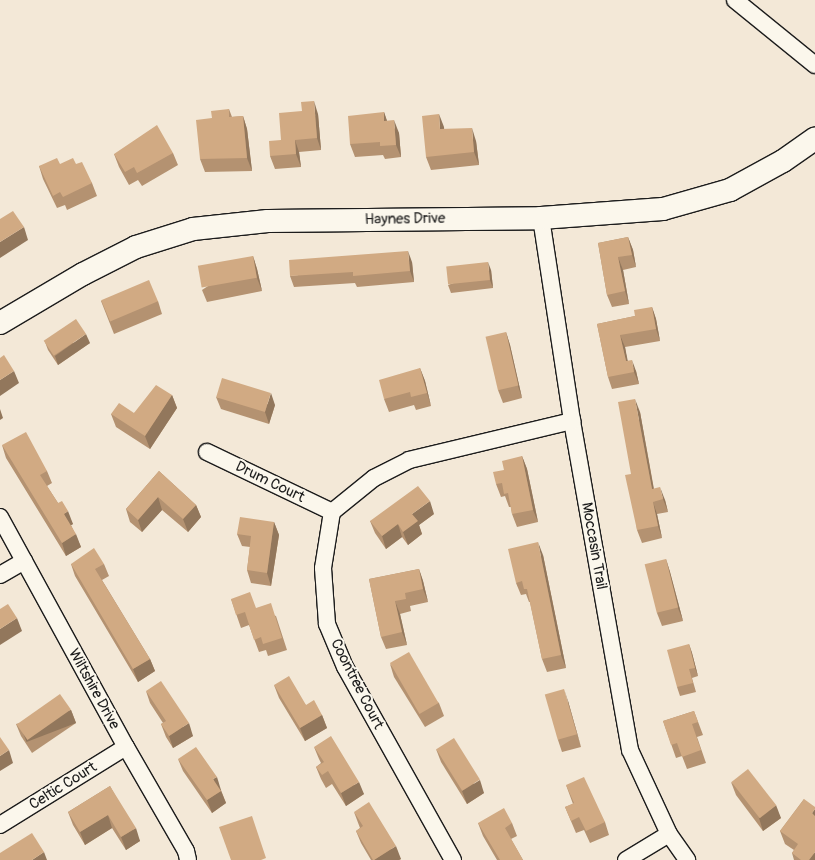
<!DOCTYPE html>
<html>
<head>
<meta charset="utf-8">
<style>
  body { margin:0 }
  #map { position:relative; width:815px; height:860px; overflow:hidden; background:#f3e8d7; font-family:Pangolin,sans-serif }
  div>[style] { position:absolute }
  .roads { filter:drop-shadow(1px 0 #1c1c1c) drop-shadow(-1px 0 #1c1c1c) drop-shadow(0 1px #1c1c1c) drop-shadow(0 -1px #1c1c1c) }
  .street>* { height:16px; margin:-8px; padding:0 8px; transform-origin:8px; border-radius:8px; background:#fbf7ec }
  .secondary>* { height:22px; margin:-11px; padding:0 11px; transform-origin:11px; border-radius:11px; background:#fbf7ec }
  .wall>* { inset:0; background:#b49271 }
  .shaded-wall>* { inset:0; background:#92775c; transform-origin:0 0 }
  .building>* { inset:0; background:#d1aa83; transform-origin:0 0 }
  span { translate:-50% -50%; white-space:nowrap; text-align:center; line-height:1.15; -webkit-text-stroke:4px #fbf7ec; paint-order:stroke }
  .street-label { font-size:15px; color:#1c1c1c }
</style>
</head>
<body>
<div id="map">
  <div class="roads">
    <div class="street">
      <i style="left:735px;top:0;width:103px;rotate:39.1deg"></i>
      <i style="left:541px;top:218px;width:205px;rotate:81.3deg"></i>
      <i style="left:572px;top:421px;width:334px;rotate:80deg"></i>
      <i style="left:630px;top:750px;width:93px;rotate:65.1deg"></i>
      <i style="left:669px;top:834px;width:32px;rotate:55deg"></i>
      <i style="left:207px;top:452px;width:139px;rotate:25.6deg"></i>
      <i style="left:0;top:517px;width:262px;rotate:61.3deg"></i>
      <i style="left:126px;top:747px;width:120px;rotate:60deg"></i>
      <i style="left:186px;top:851px;width:9px;rotate:77deg"></i>
      <i style="left:0;top:575px;width:28px;rotate:-30deg"></i>
      <i style="left:0;top:825px;width:148px;rotate:-31.8deg"></i>
      <i style="left:453px;top:860px;width:221px;rotate:-119.2deg"></i>
      <i style="left:345px;top:667px;width:47px;rotate:-112.7deg"></i>
      <i style="left:327px;top:624px;width:56px;rotate:-94.1deg"></i>
      <i style="left:323px;top:568px;width:57px;rotate:-80.9deg"></i>
      <i style="left:332px;top:512px;width:54px;rotate:-39deg"></i>
      <i style="left:374px;top:478px;width:39px;rotate:-27deg"></i>
      <i style="left:409px;top:460px;width:168px;rotate:-13.5deg"></i>
      <i style="left:626px;top:860px;width:50px;rotate:-31.2deg"></i>
    </div>
    <div class="secondary">
      <i style="left:0;top:323px;width:96px;rotate:-30.6deg"></i>
      <i style="left:83px;top:274px;width:59px;rotate:-27deg"></i>
      <i style="left:136px;top:247px;width:60px;rotate:-17.5deg"></i>
      <i style="left:193px;top:229px;width:75px;rotate:-6.1deg"></i>
      <i style="left:268px;top:221px;width:273px;rotate:-0.6deg"></i>
      <i style="left:541px;top:218px;width:122px;rotate:-4.2deg"></i>
      <i style="left:663px;top:209px;width:70px;rotate:-15.8deg"></i>
      <i style="left:730px;top:190px;width:60px;rotate:-28.7deg"></i>
      <i style="left:783px;top:161px;width:39px;rotate:-35deg"></i>
    </div>
  </div>
  <div class="wall">
    <i style="clip-path:polygon(229px 109px,232px 117px,243px 116px,247px 129px,252px 171px,205px 172px,200px 159px,212px 118px)"></i>
    <i style="clip-path:polygon(384px 112px,387px 121px,399px 133px,401px 157px,385px 159px,383px 155px,355px 157px,350px 144px)"></i>
    <i style="clip-path:polygon(318px 114px,321px 150px,299px 152px,301px 167px,275px 169px,270px 156px,281px 140px)"></i>
    <i style="clip-path:polygon(444px 127px,444px 129px,476px 141px,479px 165px,431px 170px,426px 157px)"></i>
    <i style="clip-path:polygon(173px 153px,178px 165px,142px 186px,138px 180px,129px 185px,119px 167px,114px 154px)"></i>
    <i style="clip-path:polygon(60px 164px,76px 164px,92px 183px,97px 196px,67px 210px,65px 205px,57px 208px,43px 179px,39px 166px)"></i>
    <i style="clip-path:polygon(628px 237px,633px 250px,636px 267px,623px 270px,629px 304px,612px 307px,607px 295px,598px 243px)"></i>
    <i style="clip-path:polygon(253px 256px,257px 269px,262px 291px,207px 302px,202px 290px)"></i>
    <i style="clip-path:polygon(412px 262px,414px 282px,357px 287px,355px 283px,294px 287px,290px 276px)"></i>
    <i style="clip-path:polygon(491px 270px,493px 288px,451px 293px,448px 285px)"></i>
    <i style="clip-path:polygon(101px 301px,158px 301px,162px 314px,114px 334px)"></i>
    <i style="clip-path:polygon(652px 307px,656px 319px,660px 341px,625px 347px,627px 360px,636px 371px,639px 384px,612px 389px,608px 377px,597px 324px,635px 316px)"></i>
    <i style="clip-path:polygon(506px 332px,510px 345px,522px 398px,503px 403px,498px 390px)"></i>
    <i style="clip-path:polygon(45px 342px,90px 343px,58px 365px,48px 350px)"></i>
    <i style="clip-path:polygon(420px 368px,425px 381px,431px 406px,416px 410px,414px 405px,389px 412px,384px 399px)"></i>
    <i style="clip-path:polygon(172px 395px,177px 408px,150px 449px,116px 427px,111px 414px,134px 413px)"></i>
    <i style="clip-path:polygon(216px 397px,275px 405px,269px 424px,221px 409px)"></i>
    <i style="clip-path:polygon(640px 412px,654px 489px,665px 500px,668px 512px,657px 514px,662px 538px,642px 543px,637px 530px,631px 474px)"></i>
    <i style="clip-path:polygon(2px 445px,47px 471px,52px 483px,47px 486px,58px 503px,73px 524px,71px 525px,81px 547px,66px 556px,6px 458px)"></i>
    <i style="clip-path:polygon(522px 456px,527px 469px,538px 522px,517px 527px,512px 514px,511px 507px,509px 507px,505px 496px,501px 497px,496px 484px,504px 470px)"></i>
    <i style="clip-path:polygon(159px 471px,196px 505px,201px 517px,188px 532px,162px 510px,142px 532px,130px 522px,126px 509px)"></i>
    <i style="clip-path:polygon(434px 514px,419px 525px,422px 534px,408px 545px,402px 537px,386px 549px,375px 533px,370px 521px)"></i>
    <i style="clip-path:polygon(274px 522px,279px 535px,271px 586px,251px 583px,247px 570px,250px 547px,242px 546px,237px 534px)"></i>
    <i style="clip-path:polygon(543px 555px,566px 668px,547px 672px,542px 659px,530px 602px,529px 602px,526px 594px,521px 595px,516px 583px)"></i>
    <i style="clip-path:polygon(666px 559px,670px 572px,683px 621px,662px 626px,657px 613px)"></i>
    <i style="clip-path:polygon(71px 564px,104px 564px,109px 576px,102px 580px,150px 659px,155px 671px,138px 682px,75px 576px)"></i>
    <i style="clip-path:polygon(419px 569px,423px 581px,428px 602px,410px 606px,411px 611px,400px 614px,407px 645px,386px 649px,381px 637px,369px 579px)"></i>
    <i style="clip-path:polygon(231px 599px,276px 616px,287px 650px,268px 656px,266px 650px,259px 652px,249px 625px,241px 628px)"></i>
    <i style="clip-path:polygon(689px 644px,692px 653px,698px 676px,692px 678px,696px 692px,680px 696px,677px 687px)"></i>
    <i style="clip-path:polygon(390px 664px,439px 703px,444px 716px,425px 727px,394px 677px)"></i>
    <i style="clip-path:polygon(274px 685px,322px 715px,327px 728px,305px 741px,279px 698px)"></i>
    <i style="clip-path:polygon(146px 691px,193px 736px,173px 748px,166px 737px,161px 724px,163px 723px,150px 703px)"></i>
    <i style="clip-path:polygon(568px 701px,581px 747px,562px 752px,558px 740px)"></i>
    <i style="clip-path:polygon(71px 710px,76px 723px,32px 753px,21px 736px,16px 724px)"></i>
    <i style="clip-path:polygon(694px 711px,703px 735px,697px 737px,706px 763px,687px 769px,682px 756px,676px 758px,663px 721px)"></i>
    <i style="clip-path:polygon(314px 747px,364px 794px,346px 806px,332px 784px,326px 788px,321px 779px,316px 767px,321px 763px,319px 759px)"></i>
    <i style="clip-path:polygon(436px 749px,484px 793px,467px 804px,441px 762px)"></i>
    <i style="clip-path:polygon(178px 759px,221px 790px,226px 803px,212px 813px,183px 771px)"></i>
    <i style="clip-path:polygon(731px 782px,781px 818px,763px 831px,736px 795px)"></i>
    <i style="clip-path:polygon(566px 785px,605px 822px,609px 835px,590px 843px,584px 830px,576px 833px,565px 807px,573px 804px)"></i>
    <i style="clip-path:polygon(110px 786px,140px 841px,126px 850px,112px 828px,85px 845px,73px 825px,68px 812px)"></i>
    <i style="clip-path:polygon(804px 799px,815px 860px,794px 860px,792px 853px,794px 850px,785px 844px,780px 831px)"></i>
    <i style="clip-path:polygon(354px 812px,401px 859px,399px 860px,371px 860px,361px 843px,356px 831px,360px 828px)"></i>
    <i style="clip-path:polygon(478px 823px,512px 823px,517px 836px,511px 839px,523px 860px,497px 860px,483px 836px)"></i>
  </div>
  <div class="shaded-wall">
    <i style="clip-path:polygon(314px 101px,318px 114px,321px 150px,317px 138px)"></i>
    <i style="clip-path:polygon(384px 112px,388px 124px,384px 121px)"></i>
    <i style="clip-path:polygon(439px 114px,444px 127px,445px 142px,440px 129px)"></i>
    <i style="clip-path:polygon(243px 116px,247px 129px,252px 171px,247px 158px)"></i>
    <i style="clip-path:polygon(394px 120px,399px 133px,401px 157px,396px 145px)"></i>
    <i style="clip-path:polygon(472px 128px,476px 141px,479px 165px,474px 152px)"></i>
    <i style="clip-path:polygon(295px 140px,299px 152px,301px 167px,296px 154px)"></i>
    <i style="clip-path:polygon(24px 227px,28px 240px,0 258px,0 242px)"></i>
    <i style="clip-path:polygon(628px 237px,633px 250px,636px 267px,632px 255px)"></i>
    <i style="clip-path:polygon(408px 251px,412px 262px,414px 282px,410px 271px)"></i>
    <i style="clip-path:polygon(253px 256px,257px 269px,262px 291px,257px 278px)"></i>
    <i style="clip-path:polygon(618px 257px,623px 270px,629px 304px,625px 291px)"></i>
    <i style="clip-path:polygon(488px 262px,491px 270px,493px 288px,490px 280px)"></i>
    <i style="clip-path:polygon(652px 307px,656px 319px,660px 341px,656px 329px)"></i>
    <i style="clip-path:polygon(506px 332px,510px 345px,522px 398px,518px 386px)"></i>
    <i style="clip-path:polygon(86px 334px,90px 343px,58px 365px,55px 356px)"></i>
    <i style="clip-path:polygon(620px 335px,625px 347px,630px 372px,626px 361px)"></i>
    <i style="clip-path:polygon(632px 360px,636px 371px,639px 384px,634px 372px)"></i>
    <i style="clip-path:polygon(420px 368px,425px 381px,431px 406px,427px 393px)"></i>
    <i style="clip-path:polygon(14px 371px,19px 383px,0 396px,0 380px)"></i>
    <i style="clip-path:polygon(271px 393px,275px 405px,269px 424px,265px 412px)"></i>
    <i style="clip-path:polygon(172px 395px,177px 408px,150px 449px,145px 436px)"></i>
    <i style="clip-path:polygon(635px 399px,640px 412px,656px 502px,652px 489px)"></i>
    <i style="clip-path:polygon(0 409px,3px 418px,0 420px)"></i>
    <i style="clip-path:polygon(522px 456px,527px 469px,538px 522px,533px 510px)"></i>
    <i style="clip-path:polygon(660px 487px,665px 500px,668px 512px,663px 499px)"></i>
    <i style="clip-path:polygon(158px 497px,162px 510px,142px 532px,138px 520px)"></i>
    <i style="clip-path:polygon(430px 501px,434px 514px,419px 525px,422px 534px,408px 545px,403px 532px,412px 514px)"></i>
    <i style="clip-path:polygon(653px 502px,657px 514px,662px 538px,658px 526px)"></i>
    <i style="clip-path:polygon(196px 505px,201px 517px,188px 532px,183px 519px)"></i>
    <i style="clip-path:polygon(68px 511px,73px 524px,68px 527px,64px 514px)"></i>
    <i style="clip-path:polygon(274px 522px,279px 535px,271px 586px,267px 573px)"></i>
    <i style="clip-path:polygon(398px 524px,402px 537px,386px 549px,382px 536px)"></i>
    <i style="clip-path:polygon(76px 534px,81px 547px,66px 556px,62px 543px)"></i>
    <i style="clip-path:polygon(538px 542px,543px 555px,566px 668px,561px 655px)"></i>
    <i style="clip-path:polygon(666px 559px,670px 572px,683px 621px,678px 608px)"></i>
    <i style="clip-path:polygon(419px 569px,423px 581px,428px 602px,423px 589px)"></i>
    <i style="clip-path:polygon(395px 601px,400px 614px,407px 645px,402px 632px)"></i>
    <i style="clip-path:polygon(17px 618px,22px 631px,0 645px,0 629px)"></i>
    <i style="clip-path:polygon(689px 644px,692px 653px,698px 676px,695px 668px)"></i>
    <i style="clip-path:polygon(150px 659px,155px 671px,138px 682px,133px 669px)"></i>
    <i style="clip-path:polygon(564px 689px,568px 701px,581px 747px,577px 734px)"></i>
    <i style="left:71px;top:710px;width:14px;height:53px;rotate:69deg"></i>
    <i style="clip-path:polygon(322px 715px,327px 728px,305px 741px,300px 728px)"></i>
    <i style="clip-path:polygon(189px 723px,193px 736px,173px 748px,169px 736px)"></i>
    <i style="clip-path:polygon(9px 750px,13px 763px,0 771px,0 756px)"></i>
    <i style="clip-path:polygon(217px 777px,221px 790px,218px 792px,213px 779px)"></i>
    <i style="clip-path:polygon(480px 780px,484px 793px,467px 804px,462px 791px)"></i>
    <i style="clip-path:polygon(359px 782px,364px 794px,346px 806px,341px 793px)"></i>
    <i style="clip-path:polygon(221px 791px,226px 803px,212px 813px,207px 800px)"></i>
    <i style="clip-path:polygon(776px 805px,781px 818px,763px 831px,759px 818px)"></i>
    <i style="clip-path:polygon(815px 809px,815px 822px,812px 813px)"></i>
    <i style="clip-path:polygon(108px 815px,112px 828px,85px 845px,80px 832px)"></i>
    <i style="clip-path:polygon(136px 828px,140px 841px,126px 850px,121px 837px)"></i>
    <i style="clip-path:polygon(396px 846px,401px 859px,399px 860px,374px 860px)"></i>
    <i style="clip-path:polygon(44px 852px,47px 860px,32px 860px)"></i>
    <i style="clip-path:polygon(815px 852px,815px 860px,809px 860px)"></i>
  </div>
  <div class="building">
    <i style="clip-path:polygon(314px 101px,317px 138px,295px 140px,296px 154px,270px 156px,269px 141px,281px 140px,279px 113px,302px 111px,301px 102px)"></i>
    <i style="clip-path:polygon(229px 109px,229px 117px,243px 116px,247px 158px,200px 159px,196px 120px,212px 118px,211px 111px)"></i>
    <i style="clip-path:polygon(384px 112px,384px 121px,394px 120px,396px 145px,380px 146px,380px 142px,350px 144px,348px 116px)"></i>
    <i style="clip-path:polygon(439px 114px,440px 129px,472px 128px,474px 152px,426px 157px,422px 116px)"></i>
    <i style="clip-path:polygon(157px 125px,173px 153px,137px 173px,134px 167px,125px 172px,114px 154px)"></i>
    <i style="clip-path:polygon(57px 158px,60px 164px,73px 158px,76px 164px,82px 162px,92px 183px,63px 197px,60px 192px,53px 196px,39px 166px)"></i>
    <i style="clip-path:polygon(13px 211px,24px 227px,0 242px,0 219px)"></i>
    <i style="clip-path:polygon(628px 237px,632px 255px,618px 257px,625px 291px,607px 295px,598px 243px)"></i>
    <i style="clip-path:polygon(408px 251px,410px 271px,353px 276px,353px 272px,290px 276px,289px 260px)"></i>
    <i style="left:253px;top:256px;width:22px;height:56px;rotate:80deg"></i>
    <i style="left:488px;top:262px;width:18px;height:42px;rotate:84deg"></i>
    <i style="left:149px;top:280px;width:23px;height:52px;rotate:67deg"></i>
    <i style="clip-path:polygon(652px 307px,656px 329px,620px 335px,626px 361px,632px 360px,634px 372px,608px 377px,597px 324px,635px 316px,634px 310px)"></i>
    <i style="left:76px;top:319px;width:18px;height:39px;rotate:56deg"></i>
    <i style="left:506px;top:332px;width:55px;height:21px;rotate:77deg"></i>
    <i style="clip-path:polygon(4px 355px,14px 371px,0 380px,0 358px)"></i>
    <i style="clip-path:polygon(420px 368px,427px 393px,411px 397px,410px 392px,384px 399px,379px 380px)"></i>
    <i style="left:222px;top:378px;width:51px;height:20px;rotate:17deg"></i>
    <i style="clip-path:polygon(156px 385px,172px 395px,145px 436px,111px 414px,119px 403px,134px 413px)"></i>
    <i style="clip-path:polygon(635px 399px,652px 489px,660px 487px,663px 499px,653px 502px,658px 526px,637px 530px,625px 475px,631px 474px,618px 402px)"></i>
    <i style="clip-path:polygon(26px 432px,47px 471px,40px 475px,58px 503px,62px 501px,68px 511px,64px 514px,76px 534px,62px 543px,2px 445px)"></i>
    <i style="clip-path:polygon(522px 456px,533px 510px,512px 514px,508px 493px,504px 494px,502px 483px,496px 484px,493px 472px,504px 470px,502px 461px)"></i>
    <i style="clip-path:polygon(159px 471px,196px 505px,183px 519px,158px 497px,138px 520px,126px 509px)"></i>
    <i style="clip-path:polygon(418px 486px,430px 501px,412px 514px,418px 521px,403px 532px,398px 524px,382px 536px,370px 521px)"></i>
    <i style="clip-path:polygon(240px 517px,274px 522px,267px 573px,247px 570px,251px 536px,237px 534px)"></i>
    <i style="clip-path:polygon(538px 542px,561px 655px,542px 659px,527px 589px,524px 589px,522px 581px,516px 583px,508px 549px)"></i>
    <i style="clip-path:polygon(94px 548px,104px 564px,95px 569px,150px 659px,133px 669px,71px 564px)"></i>
    <i style="left:666px;top:559px;width:50px;height:22px;rotate:76deg"></i>
    <i style="clip-path:polygon(419px 569px,423px 589px,405px 593px,406px 599px,395px 601px,402px 632px,381px 637px,369px 579px)"></i>
    <i style="clip-path:polygon(250px 592px,256px 608px,271px 603px,282px 638px,263px 644px,261px 637px,254px 640px,245px 612px,236px 615px,231px 599px)"></i>
    <i style="clip-path:polygon(8px 604px,17px 618px,0 629px,0 609px)"></i>
    <i style="clip-path:polygon(689px 644px,695px 668px,689px 669px,693px 683px,677px 687px,667px 650px)"></i>
    <i style="left:409px;top:652px;width:59px;height:22px;rotate:60deg"></i>
    <i style="clip-path:polygon(289px 676px,306px 705px,314px 700px,322px 715px,300px 728px,274px 685px)"></i>
    <i style="clip-path:polygon(161px 681px,189px 723px,169px 736px,161px 724px,166px 721px,146px 691px)"></i>
    <i style="left:564px;top:689px;width:47px;height:20px;rotate:74deg"></i>
    <i style="left:60px;top:694px;width:19px;height:53px;rotate:55deg"></i>
    <i style="clip-path:polygon(694px 711px,698px 722px,692px 724px,701px 750px,682px 757px,677px 743px,671px 745px,663px 721px)"></i>
    <i style="clip-path:polygon(331px 736px,359px 782px,341px 793px,328px 771px,322px 775px,316px 767px,324px 762px,314px 747px)"></i>
    <i style="clip-path:polygon(0 737px,9px 750px,0 756px)"></i>
    <i style="left:454px;top:738px;width:49px;height:21px;rotate:58deg"></i>
    <i style="clip-path:polygon(196px 747px,217px 777px,213px 779px,221px 791px,207px 800px,178px 759px)"></i>
    <i style="left:748px;top:769px;width:46px;height:21px;rotate:52deg"></i>
    <i style="clip-path:polygon(584px 777px,605px 822px,586px 831px,579px 817px,571px 821px,565px 807px,574px 803px,566px 785px)"></i>
    <i style="clip-path:polygon(110px 786px,136px 828px,121px 837px,108px 815px,80px 832px,68px 812px)"></i>
    <i style="clip-path:polygon(804px 799px,815px 807px,815px 809px,812px 813px,815px 816px,815px 852px,809px 860px,801px 860px,792px 853px,798px 844px,780px 831px)"></i>
    <i style="clip-path:polygon(369px 802px,396px 846px,374px 860px,373px 860px,356px 831px,363px 826px,354px 812px)"></i>
    <i style="clip-path:polygon(504px 808px,512px 823px,505px 828px,523px 860px,500px 860px,478px 823px)"></i>
    <i style="clip-path:polygon(252px 816px,266px 858px,261px 860px,231px 860px,219px 827px)"></i>
    <i style="clip-path:polygon(32px 833px,44px 852px,32px 860px,0 860px,0 853px)"></i>
  </div>
  <div class="street-label">
    <span style="left:405px;top:219px;rotate:-1deg">Haynes Drive</span>
    <span style="left:270px;top:482px;rotate:26deg">Drum Court</span>
    <span style="left:594px;top:546px;rotate:80deg">Moccasin Trail</span>
    <span style="left:357px;top:684px;rotate:63deg">Coontree Court</span>
    <span style="left:94px;top:689px;rotate:61deg">Wiltshire Drive</span>
    <span style="left:63px;top:786px;rotate:-32deg">Celtic Court</span>
  </div>
</div>
</body>
</html>
